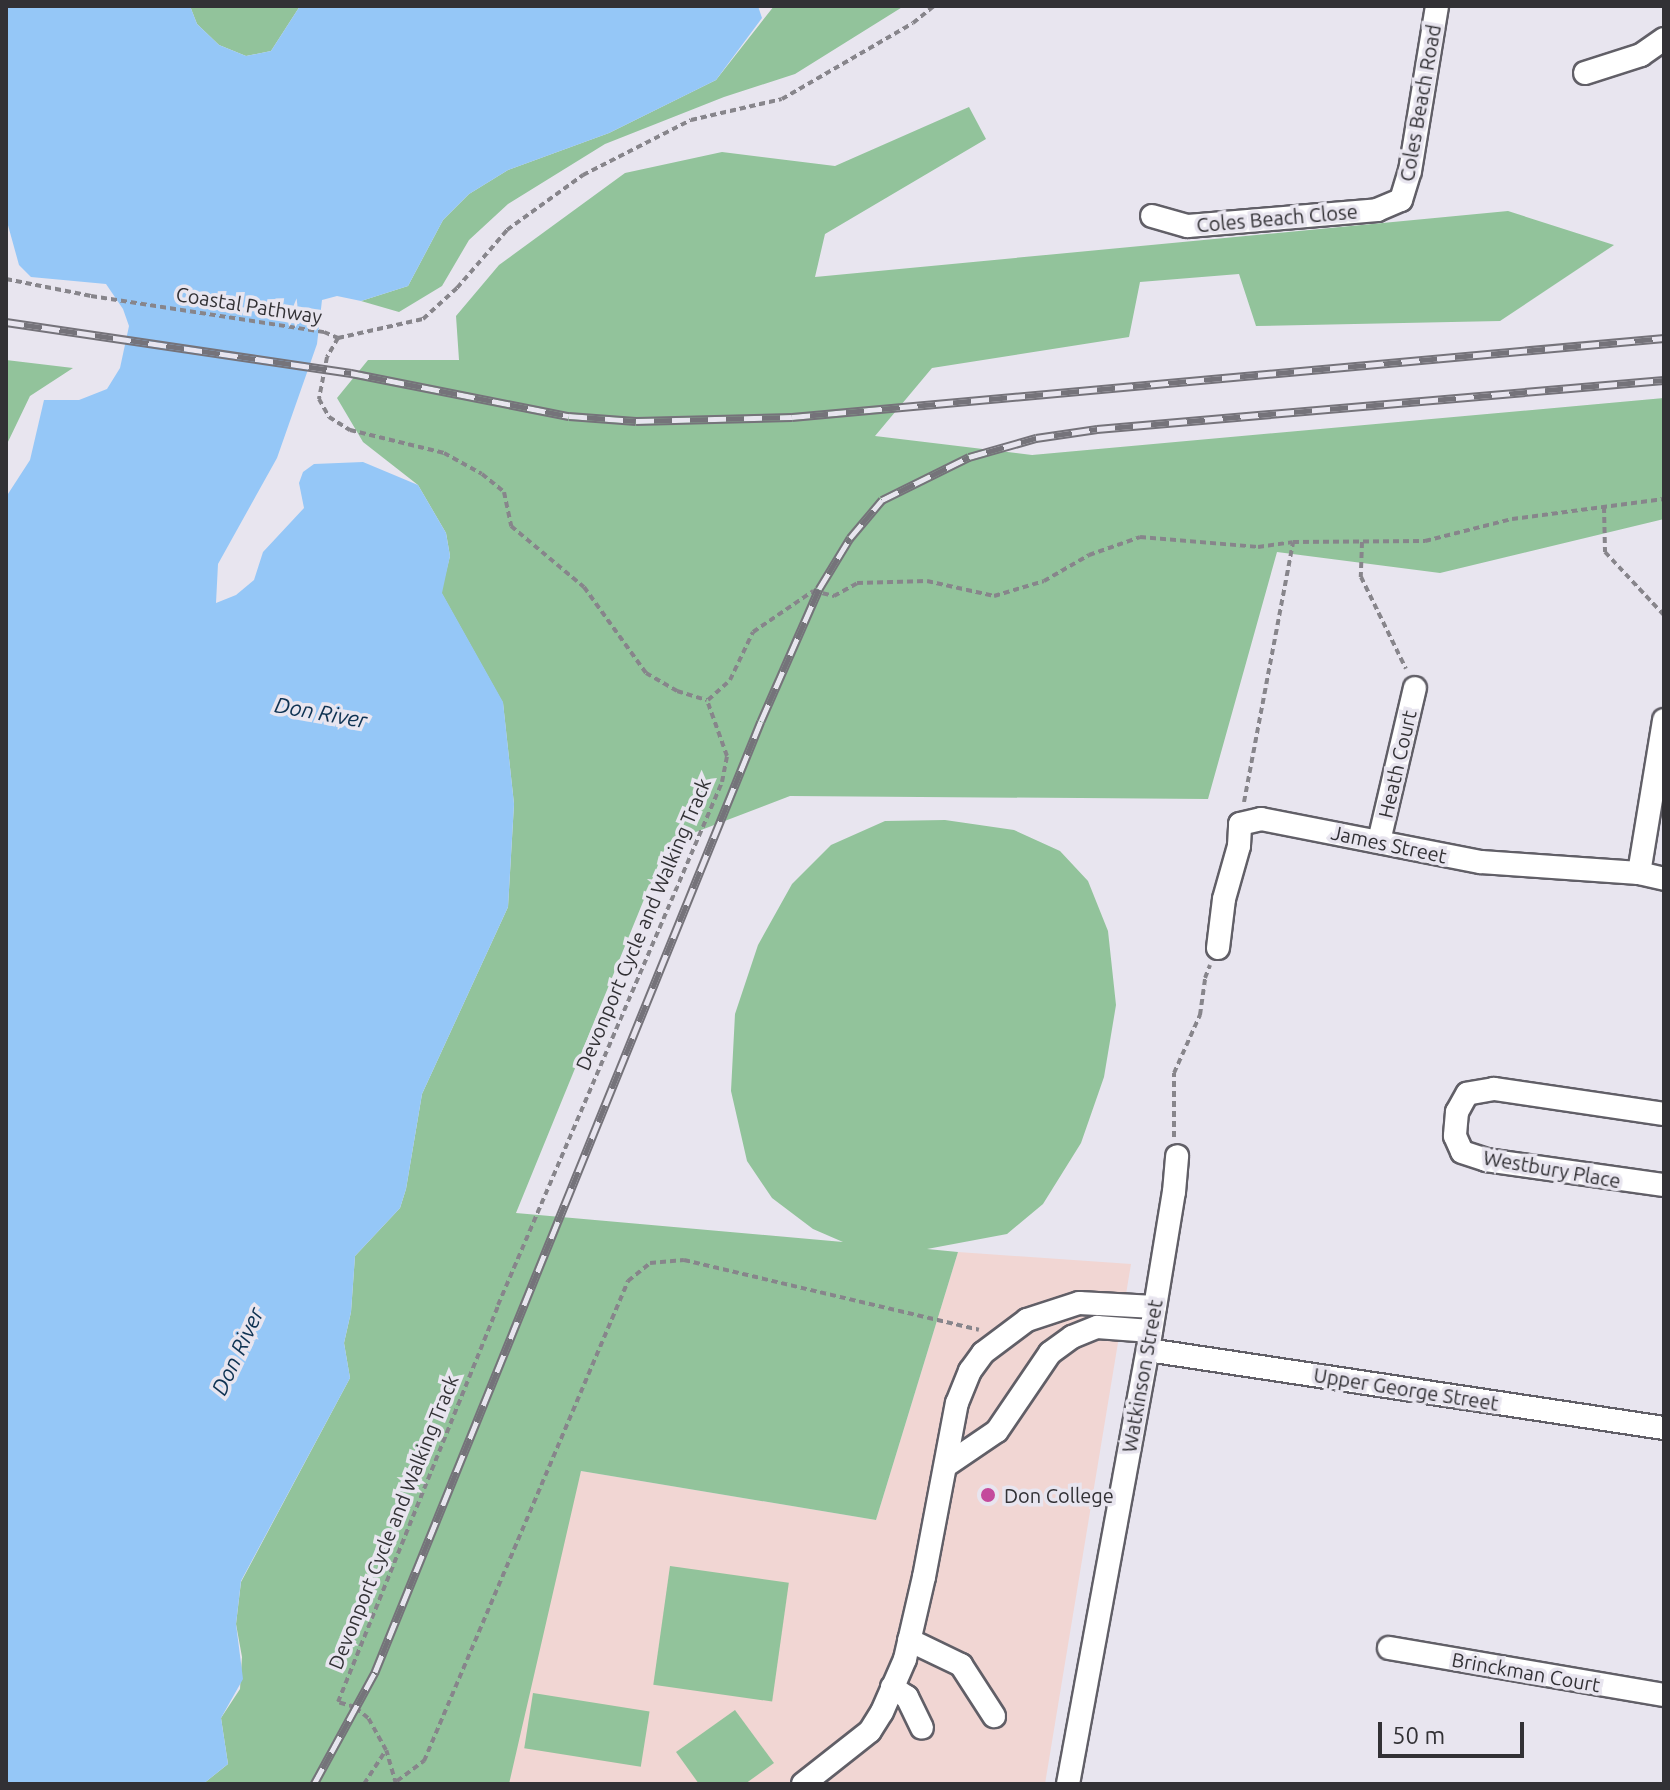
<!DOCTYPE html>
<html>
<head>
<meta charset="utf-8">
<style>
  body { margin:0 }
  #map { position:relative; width:1670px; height:1790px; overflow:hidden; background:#e8e5ef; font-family:Ubuntu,sans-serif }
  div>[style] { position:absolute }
  .education>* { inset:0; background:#f1d6d3 }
  .green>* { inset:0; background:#92c39b; transform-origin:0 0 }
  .water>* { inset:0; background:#95c7f7 }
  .path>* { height:4px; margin-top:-2px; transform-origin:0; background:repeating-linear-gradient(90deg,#87858b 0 6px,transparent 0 10px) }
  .roads { filter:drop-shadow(2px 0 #615f67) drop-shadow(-2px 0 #615f67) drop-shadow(0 2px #615f67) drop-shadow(0 -2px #615f67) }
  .minor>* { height:22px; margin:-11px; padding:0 11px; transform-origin:11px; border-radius:11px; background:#fff }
  .rail>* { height:9px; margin-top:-4.5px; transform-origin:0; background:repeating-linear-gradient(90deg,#e8e5ef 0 18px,#75737a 0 36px); box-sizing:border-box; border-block:2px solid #75737a }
  .dots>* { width:22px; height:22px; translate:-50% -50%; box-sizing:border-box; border:4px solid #e8e5ef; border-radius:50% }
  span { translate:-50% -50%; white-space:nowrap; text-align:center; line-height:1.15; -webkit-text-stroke:7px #e8e5ef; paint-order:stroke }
  .street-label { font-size:20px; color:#323135 }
  .poi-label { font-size:20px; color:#323135 }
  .left { translate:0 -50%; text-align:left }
  .water-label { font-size:22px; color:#0e3252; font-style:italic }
  .frame { position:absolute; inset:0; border:8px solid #323135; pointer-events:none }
  .scale { position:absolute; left:1378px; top:1722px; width:146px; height:36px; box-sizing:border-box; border:4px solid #323135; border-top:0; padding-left:10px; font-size:24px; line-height:28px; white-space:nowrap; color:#323135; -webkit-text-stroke:6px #e8e5ef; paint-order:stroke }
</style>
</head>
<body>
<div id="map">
  <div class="education">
    <i style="clip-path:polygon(958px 1252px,1131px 1264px,1045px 1784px,482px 1784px,581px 1471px,876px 1520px)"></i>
  </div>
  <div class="green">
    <i style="clip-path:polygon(190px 6px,300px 6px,271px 51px,246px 56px,219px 45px,197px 24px)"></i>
    <i style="clip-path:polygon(774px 6px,904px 6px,795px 74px,724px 97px,605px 144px,508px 204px,469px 240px,442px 286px,399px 312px,361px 301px,408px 286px,443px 220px,469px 194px,508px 170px,609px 133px,716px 80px)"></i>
    <i style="clip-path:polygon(969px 107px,986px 139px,825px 234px,815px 277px,1508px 211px,1614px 245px,1500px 321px,1256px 326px,1239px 274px,1140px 282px,1129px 337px,932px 368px,875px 436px,1032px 455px,1664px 398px,1664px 519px,1440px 573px,1277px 552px,1208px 799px,790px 796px,667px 843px,516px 1213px,843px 1242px,813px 1229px,772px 1198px,747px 1161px,731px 1091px,735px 1014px,758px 945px,792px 884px,831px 845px,885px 821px,945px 820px,1014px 830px,1060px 851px,1088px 881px,1108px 931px,1116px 1005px,1104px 1077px,1081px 1143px,1043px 1204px,1007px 1234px,927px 1249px,958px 1252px,876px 1520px,581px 1471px,509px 1784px,203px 1784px,228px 1764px,221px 1718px,240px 1689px,242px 1657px,236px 1624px,241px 1582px,350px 1378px,344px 1343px,351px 1312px,355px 1256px,400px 1208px,406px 1189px,422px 1094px,508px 907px,514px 804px,503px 703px,441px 592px,450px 556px,446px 533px,418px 485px,363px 442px,337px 398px,368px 360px,459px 360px,456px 316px,499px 265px,625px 173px,722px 152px,835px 166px)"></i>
    <i style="clip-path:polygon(6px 360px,73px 368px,30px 396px,6px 446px)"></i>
    <i style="left:670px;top:1566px;width:120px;height:120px;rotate:8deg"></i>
    <i style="left:533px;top:1693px;width:118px;height:56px;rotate:9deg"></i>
    <i style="clip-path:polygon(735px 1710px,774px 1763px,745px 1784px,699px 1784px,676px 1752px)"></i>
  </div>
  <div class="water">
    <i style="clip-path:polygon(6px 6px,190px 6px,197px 24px,219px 45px,246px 56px,271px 51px,300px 6px,758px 6px,762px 18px,716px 80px,609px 133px,508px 170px,469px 194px,443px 220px,408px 286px,361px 301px,337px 296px,322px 300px,317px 344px,277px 458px,218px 564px,216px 603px,236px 595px,254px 580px,263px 552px,304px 508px,299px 483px,303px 472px,314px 464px,363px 462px,418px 485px,446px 533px,450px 556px,442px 593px,503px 702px,514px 804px,508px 907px,422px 1094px,406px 1189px,400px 1208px,355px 1256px,351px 1312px,344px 1343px,350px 1378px,241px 1581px,236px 1624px,243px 1679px,221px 1718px,228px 1764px,203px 1784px,6px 1784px,6px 497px,30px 460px,44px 400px,79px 400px,107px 389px,120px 368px,129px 326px,123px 309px,106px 284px,31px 277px,19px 265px,6px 218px)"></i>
  </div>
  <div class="path">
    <i style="left:6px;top:279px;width:87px;rotate:11.3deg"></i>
    <i style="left:91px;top:296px;width:236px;rotate:8.8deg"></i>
    <i style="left:324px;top:332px;width:15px;rotate:23deg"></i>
    <i style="left:338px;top:338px;width:22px;rotate:120deg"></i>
    <i style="left:327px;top:357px;width:43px;rotate:100.8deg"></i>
    <i style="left:319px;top:399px;width:21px;rotate:61deg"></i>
    <i style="left:329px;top:417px;width:25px;rotate:32deg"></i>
    <i style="left:350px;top:430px;width:97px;rotate:13.7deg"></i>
    <i style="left:444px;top:453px;width:43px;rotate:28.9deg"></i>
    <i style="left:482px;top:474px;width:28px;rotate:39deg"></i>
    <i style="left:504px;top:492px;width:35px;rotate:78deg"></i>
    <i style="left:511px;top:526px;width:95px;rotate:39.9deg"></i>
    <i style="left:584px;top:587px;width:106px;rotate:54.2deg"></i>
    <i style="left:646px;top:673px;width:36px;rotate:30deg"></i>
    <i style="left:677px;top:691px;width:31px;rotate:17deg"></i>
    <i style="left:338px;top:338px;width:87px;rotate:-12.6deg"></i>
    <i style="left:423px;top:319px;width:46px;rotate:-42.4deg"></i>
    <i style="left:457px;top:288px;width:77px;rotate:-49.2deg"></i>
    <i style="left:507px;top:230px;width:94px;rotate:-35.9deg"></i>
    <i style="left:583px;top:175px;width:121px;rotate:-27deg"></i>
    <i style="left:691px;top:120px;width:93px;rotate:-13deg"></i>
    <i style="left:782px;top:99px;width:151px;rotate:-30.1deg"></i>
    <i style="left:913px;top:23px;width:27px;rotate:-39deg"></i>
    <i style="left:1604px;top:507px;width:45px;rotate:88.7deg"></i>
    <i style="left:1605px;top:552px;width:86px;rotate:46.9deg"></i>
    <i style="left:1362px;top:542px;width:35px;rotate:92deg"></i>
    <i style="left:1361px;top:577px;width:102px;rotate:63.9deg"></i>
    <i style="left:708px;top:700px;width:30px;rotate:-42deg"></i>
    <i style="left:730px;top:680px;width:53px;rotate:-64.4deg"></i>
    <i style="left:753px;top:632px;width:73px;rotate:-34.3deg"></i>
    <i style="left:813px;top:591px;width:22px;rotate:13deg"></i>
    <i style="left:834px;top:596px;width:26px;rotate:-29deg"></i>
    <i style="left:857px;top:583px;width:70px;rotate:-1.6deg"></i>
    <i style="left:927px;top:581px;width:69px;rotate:12.6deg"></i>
    <i style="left:994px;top:596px;width:52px;rotate:-16.7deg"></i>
    <i style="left:1044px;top:581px;width:52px;rotate:-30deg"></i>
    <i style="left:1089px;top:555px;width:54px;rotate:-19.4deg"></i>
    <i style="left:1140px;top:537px;width:118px;rotate:4.8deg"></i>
    <i style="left:1258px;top:547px;width:35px;rotate:-8deg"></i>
    <i style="left:1293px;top:542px;width:132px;rotate:-0.4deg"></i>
    <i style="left:1425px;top:541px;width:90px;rotate:-14.2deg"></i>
    <i style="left:1512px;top:519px;width:153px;rotate:-7.5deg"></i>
    <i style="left:1244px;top:802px;width:264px;rotate:-79.3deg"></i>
    <i style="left:1174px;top:1137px;width:64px;rotate:-90deg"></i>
    <i style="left:1174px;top:1073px;width:64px;rotate:-65.9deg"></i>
    <i style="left:1200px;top:1015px;width:37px;rotate:-82deg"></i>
    <i style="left:1205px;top:978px;width:14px;rotate:-69deg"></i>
    <i style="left:397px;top:1781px;width:34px;rotate:-37deg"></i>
    <i style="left:424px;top:1761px;width:522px;rotate:-66.97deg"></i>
    <i style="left:628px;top:1281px;width:28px;rotate:-39deg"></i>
    <i style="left:650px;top:1263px;width:34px;rotate:-5deg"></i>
    <i style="left:684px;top:1260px;width:303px;rotate:13.3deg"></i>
    <i style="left:364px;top:1784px;width:40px;rotate:-57.1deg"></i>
    <i style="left:396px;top:1784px;width:35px;rotate:-106deg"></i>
    <i style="left:386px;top:1750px;width:37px;rotate:-119deg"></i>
    <i style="left:368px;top:1718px;width:17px;rotate:-140deg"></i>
    <i style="left:355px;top:1707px;width:18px;rotate:-164deg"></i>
    <i style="left:338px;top:1702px;width:428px;rotate:-68deg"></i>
    <i style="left:498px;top:1305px;width:569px;rotate:-66.81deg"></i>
    <i style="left:722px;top:782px;width:26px;rotate:-79deg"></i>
    <i style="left:727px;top:756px;width:59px;rotate:-109.7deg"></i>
  </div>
  <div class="roads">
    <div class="minor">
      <i style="left:1585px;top:73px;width:59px;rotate:-17.8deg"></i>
      <i style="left:1641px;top:55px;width:28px;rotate:-35deg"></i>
      <i style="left:1152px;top:216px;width:37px;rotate:16deg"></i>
      <i style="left:1188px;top:226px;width:190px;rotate:-4.8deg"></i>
      <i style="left:1377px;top:210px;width:26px;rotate:-23deg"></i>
      <i style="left:1401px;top:200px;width:30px;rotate:-73deg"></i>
      <i style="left:1410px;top:171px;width:167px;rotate:-80.7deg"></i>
      <i style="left:1379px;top:841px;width:157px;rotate:-76.8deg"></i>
      <i style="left:1639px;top:873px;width:155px;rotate:-80.7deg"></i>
      <i style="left:1218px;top:948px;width:49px;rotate:-83deg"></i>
      <i style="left:1224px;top:899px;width:55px;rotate:-74.2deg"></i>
      <i style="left:1239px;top:846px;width:22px;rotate:-87deg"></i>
      <i style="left:1240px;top:824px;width:22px;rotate:-13deg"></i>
      <i style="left:1261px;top:819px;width:224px;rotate:11.1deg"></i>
      <i style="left:1481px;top:862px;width:158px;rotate:4deg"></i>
      <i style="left:1639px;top:873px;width:26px;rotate:13deg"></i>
      <i style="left:1664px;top:1114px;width:172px;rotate:-171.6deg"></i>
      <i style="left:1494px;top:1089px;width:27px;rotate:170deg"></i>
      <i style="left:1467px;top:1094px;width:21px;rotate:119deg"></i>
      <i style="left:1457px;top:1112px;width:24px;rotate:95deg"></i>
      <i style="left:1455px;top:1136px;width:17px;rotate:66deg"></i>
      <i style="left:1462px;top:1152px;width:25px;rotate:18deg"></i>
      <i style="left:1486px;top:1160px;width:180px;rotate:8deg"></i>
      <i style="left:1148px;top:1350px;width:522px;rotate:8.6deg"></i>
      <i style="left:947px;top:1465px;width:60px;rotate:-34.2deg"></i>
      <i style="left:997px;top:1431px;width:94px;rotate:-55.8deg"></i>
      <i style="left:1050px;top:1353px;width:27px;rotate:-36deg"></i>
      <i style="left:1072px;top:1337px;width:27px;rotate:-22deg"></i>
      <i style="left:1097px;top:1327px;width:54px;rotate:4.2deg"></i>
      <i style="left:909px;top:1640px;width:58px;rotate:25.7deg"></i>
      <i style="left:961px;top:1665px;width:61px;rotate:57.1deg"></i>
      <i style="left:1389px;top:1648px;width:279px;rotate:9.7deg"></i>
      <i style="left:892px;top:1687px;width:18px;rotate:34deg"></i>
      <i style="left:907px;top:1697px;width:34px;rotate:64deg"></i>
      <i style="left:803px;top:1784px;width:85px;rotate:-38.3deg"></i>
      <i style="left:870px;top:1731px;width:22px;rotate:-58deg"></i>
      <i style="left:882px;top:1712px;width:58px;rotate:-66.5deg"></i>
      <i style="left:905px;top:1659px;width:84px;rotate:-77deg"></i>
      <i style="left:924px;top:1577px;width:177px;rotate:-79.3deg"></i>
      <i style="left:957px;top:1403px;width:35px;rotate:-68deg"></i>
      <i style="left:970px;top:1371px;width:22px;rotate:-54deg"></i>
      <i style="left:983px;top:1353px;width:55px;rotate:-36.9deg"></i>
      <i style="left:1027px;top:1320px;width:55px;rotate:-18.1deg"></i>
      <i style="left:1079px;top:1303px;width:76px;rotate:3deg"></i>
      <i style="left:1068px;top:1784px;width:441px;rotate:-79.6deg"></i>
      <i style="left:1148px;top:1350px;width:160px;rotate:-80.7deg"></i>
      <i style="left:1174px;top:1192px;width:36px;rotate:-85deg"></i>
    </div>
  </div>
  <div class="rail">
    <i style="left:6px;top:322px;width:349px;rotate:8.4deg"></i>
    <i style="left:351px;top:373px;width:222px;rotate:11.2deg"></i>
    <i style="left:569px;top:416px;width:67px;rotate:4.3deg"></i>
    <i style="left:636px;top:421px;width:156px;rotate:-1.5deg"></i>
    <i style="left:792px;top:417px;width:876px;rotate:-5.18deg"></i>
    <i style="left:314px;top:1784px;width:128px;rotate:-61.4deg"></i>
    <i style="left:375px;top:1672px;width:1026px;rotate:-67.91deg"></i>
    <i style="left:761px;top:721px;width:144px;rotate:-66.3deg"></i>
    <i style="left:819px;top:589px;width:60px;rotate:-58.7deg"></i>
    <i style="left:850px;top:538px;width:50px;rotate:-49.9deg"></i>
    <i style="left:882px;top:500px;width:97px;rotate:-26.3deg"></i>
    <i style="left:969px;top:457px;width:70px;rotate:-15.8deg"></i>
    <i style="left:1036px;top:438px;width:62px;rotate:-8.4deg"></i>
    <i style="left:1097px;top:429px;width:569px;rotate:-4.94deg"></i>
  </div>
  <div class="dots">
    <i style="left:988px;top:1495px;background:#c44a9c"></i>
  </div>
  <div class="street-label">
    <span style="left:1420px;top:103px;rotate:-80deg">Coles Beach Road</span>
    <span style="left:1277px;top:218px;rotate:-5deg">Coles Beach Close</span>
    <span style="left:249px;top:305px;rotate:9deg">Coastal Pathway</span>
    <span style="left:1397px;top:764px;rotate:-77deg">Heath Court</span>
    <span style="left:1389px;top:844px;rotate:12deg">James Street</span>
    <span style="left:643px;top:924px;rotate:-67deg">Devonport Cycle and Walking Track</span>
    <span style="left:1552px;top:1169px;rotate:10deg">Westbury Place</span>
    <span style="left:1142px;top:1376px;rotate:-80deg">Watkinson Street</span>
    <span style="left:1406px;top:1389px;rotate:9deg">Upper George Street</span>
    <span style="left:393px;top:1522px;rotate:-68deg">Devonport Cycle and Walking Track</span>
    <span style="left:1526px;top:1672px;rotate:10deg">Brinckman Court</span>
  </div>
  <div class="poi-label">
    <span class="left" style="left:1004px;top:1495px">Don College</span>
  </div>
  <div class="water-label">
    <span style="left:321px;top:712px;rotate:10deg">Don River</span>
    <span style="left:237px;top:1351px;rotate:-65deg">Don River</span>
  </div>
  <div class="frame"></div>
  <div class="scale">50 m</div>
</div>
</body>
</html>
